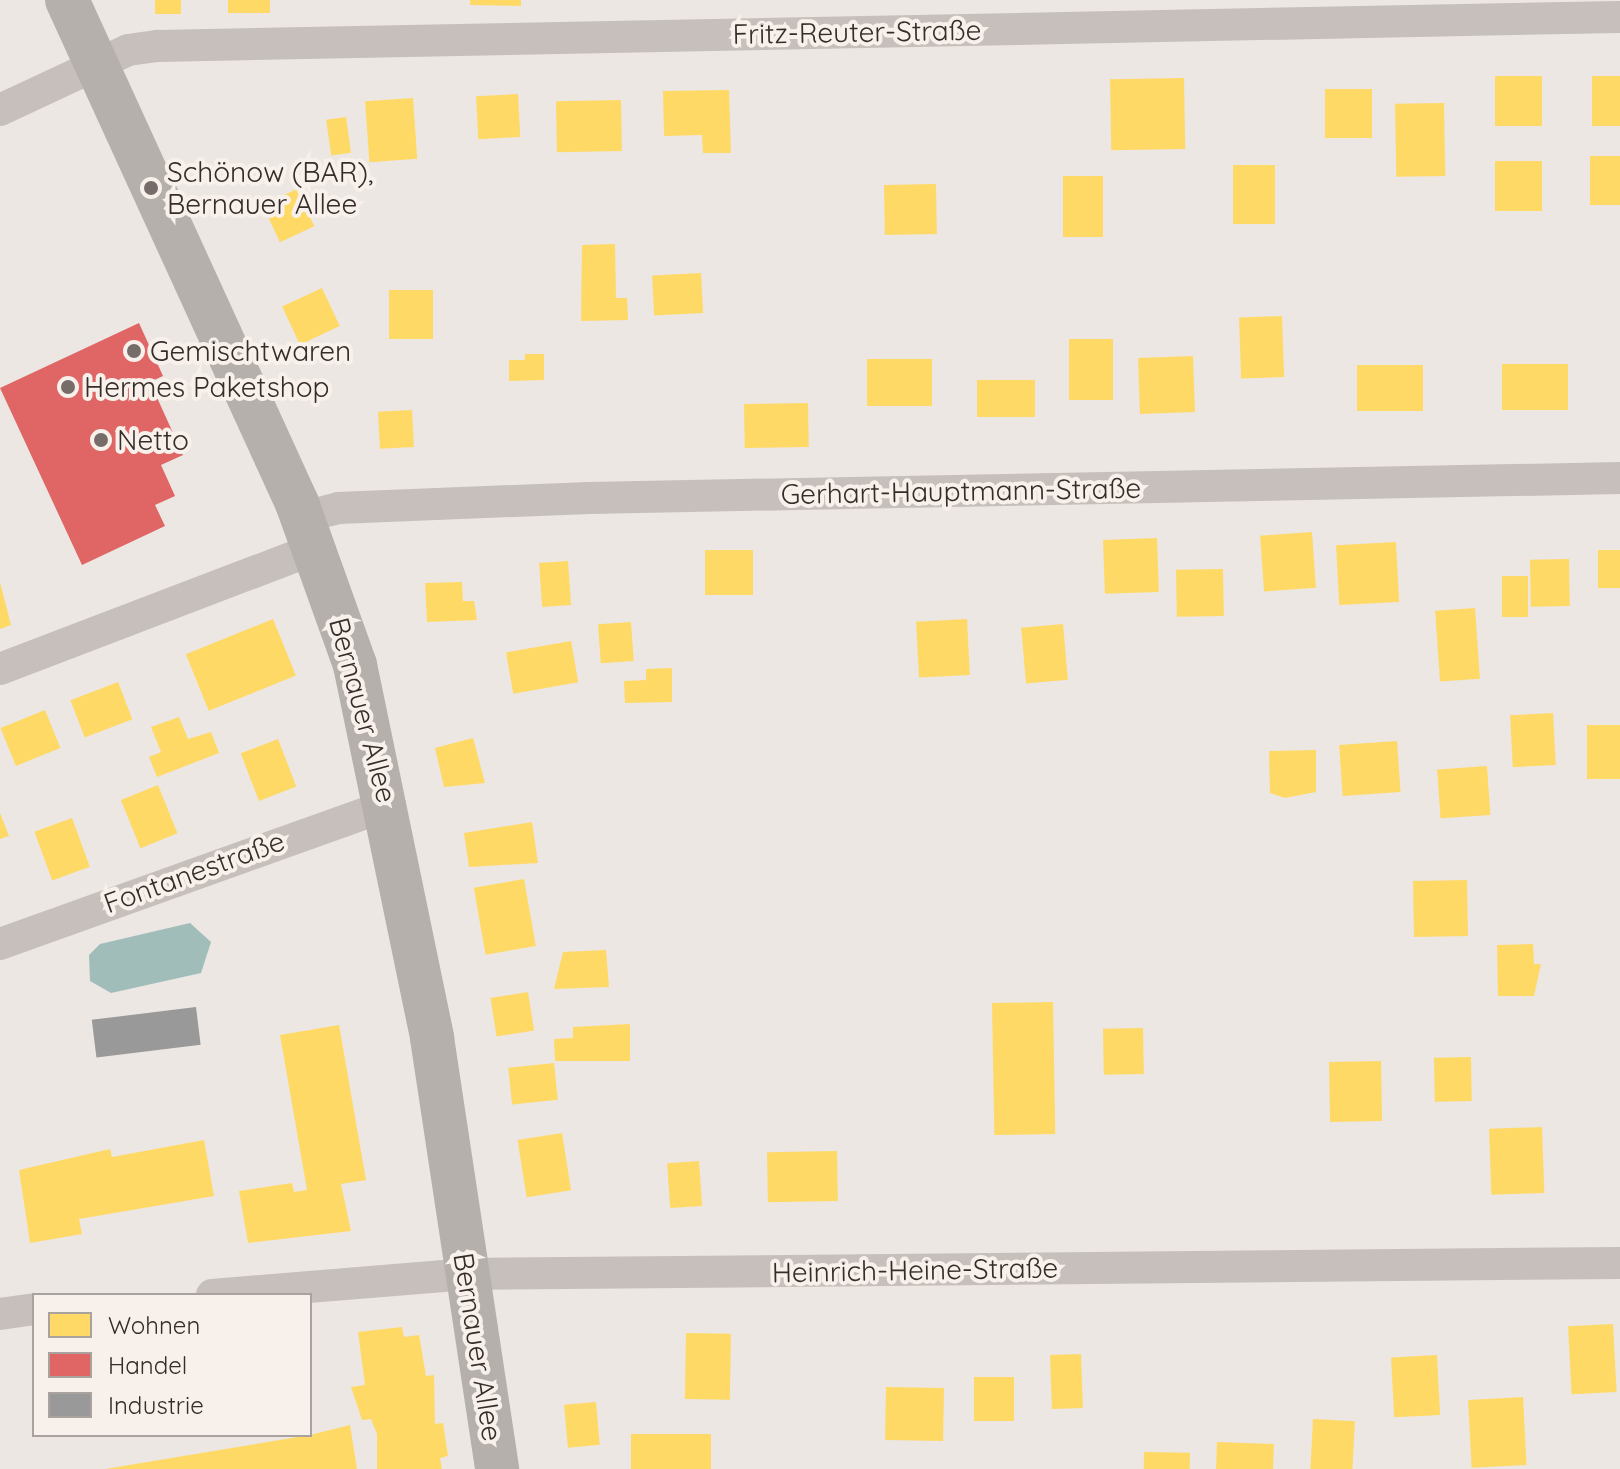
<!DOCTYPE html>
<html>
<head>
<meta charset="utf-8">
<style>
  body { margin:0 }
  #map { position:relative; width:1620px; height:1469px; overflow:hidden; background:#ece7e3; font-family:Quicksand,sans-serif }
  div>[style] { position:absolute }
  .water>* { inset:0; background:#a0bdba }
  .homes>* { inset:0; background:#ffd966; transform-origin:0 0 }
  .shops>* { inset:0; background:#e06666 }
  .industry>* { inset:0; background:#999; transform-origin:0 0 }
  .street>* { height:32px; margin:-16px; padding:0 16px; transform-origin:16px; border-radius:16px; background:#c6bfbb }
  .secondary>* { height:44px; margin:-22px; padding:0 22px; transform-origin:22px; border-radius:22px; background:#b6b0ac }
  .dots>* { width:22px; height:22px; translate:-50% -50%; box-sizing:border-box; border:4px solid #f8f1eb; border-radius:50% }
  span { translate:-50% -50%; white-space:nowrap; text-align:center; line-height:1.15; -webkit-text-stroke:8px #f8f1eb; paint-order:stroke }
  .street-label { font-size:28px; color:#362c2a }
  .poi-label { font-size:28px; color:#362c2a }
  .left { translate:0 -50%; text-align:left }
  .legend { position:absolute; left:32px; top:1293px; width:280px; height:144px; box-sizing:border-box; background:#f8f1eb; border:2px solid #aaa29e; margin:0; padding:10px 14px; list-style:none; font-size:24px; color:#362c2a }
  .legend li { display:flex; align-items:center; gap:16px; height:40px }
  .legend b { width:40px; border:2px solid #aaa29e }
</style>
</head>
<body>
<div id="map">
  <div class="water">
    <i style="clip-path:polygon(190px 923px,211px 942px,201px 973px,111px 993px,90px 981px,89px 955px,100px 944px)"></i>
  </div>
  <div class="homes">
    <i style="left:155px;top:0;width:26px;height:14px"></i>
    <i style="left:228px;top:0;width:42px;height:13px"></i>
    <i style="clip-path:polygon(470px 0,521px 0,521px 6px,470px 5px)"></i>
    <i style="left:1542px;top:76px;width:50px;height:47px;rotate:90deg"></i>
    <i style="left:1620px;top:76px;width:50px;height:28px;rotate:90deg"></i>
    <i style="left:1184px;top:78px;width:71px;height:74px;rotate:89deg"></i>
    <i style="left:1372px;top:89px;width:49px;height:47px;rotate:90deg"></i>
    <i style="clip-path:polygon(729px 90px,731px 153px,703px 153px,702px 135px,664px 136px,663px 91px)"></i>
    <i style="left:518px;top:94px;width:43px;height:42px;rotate:87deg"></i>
    <i style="left:413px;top:98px;width:61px;height:48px;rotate:86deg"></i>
    <i style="left:621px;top:100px;width:51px;height:65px;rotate:89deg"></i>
    <i style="left:1444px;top:103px;width:73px;height:49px;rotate:89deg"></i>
    <i style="left:346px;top:117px;width:36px;height:20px;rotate:82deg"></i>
    <i style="left:1590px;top:156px;width:30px;height:49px"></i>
    <i style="left:1495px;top:161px;width:47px;height:50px"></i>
    <i style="left:1233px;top:165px;width:42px;height:59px"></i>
    <i style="left:1063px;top:176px;width:40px;height:61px"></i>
    <i style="left:936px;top:184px;width:50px;height:52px;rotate:89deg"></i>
    <i style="left:297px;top:189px;width:41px;height:38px;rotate:65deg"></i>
    <i style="clip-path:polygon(615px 244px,616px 298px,627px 298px,628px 320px,581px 321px,582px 245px)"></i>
    <i style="left:701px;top:273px;width:40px;height:49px;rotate:87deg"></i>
    <i style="left:322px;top:288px;width:42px;height:44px;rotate:65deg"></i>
    <i style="left:389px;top:290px;width:44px;height:49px"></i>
    <i style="left:1282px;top:316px;width:61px;height:43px;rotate:88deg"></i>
    <i style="left:1069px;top:339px;width:44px;height:61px"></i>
    <i style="clip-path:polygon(525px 354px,544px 354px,544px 380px,509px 381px,509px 360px,525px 360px)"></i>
    <i style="left:1193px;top:356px;width:56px;height:55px;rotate:88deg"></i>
    <i style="left:867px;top:359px;width:65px;height:47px"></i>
    <i style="left:1502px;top:364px;width:66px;height:46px"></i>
    <i style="left:1357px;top:365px;width:66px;height:46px"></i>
    <i style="left:977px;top:380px;width:58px;height:37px"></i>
    <i style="left:808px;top:403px;width:44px;height:64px;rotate:89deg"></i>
    <i style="left:412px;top:410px;width:37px;height:34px;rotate:87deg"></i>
    <i style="left:1312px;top:532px;width:56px;height:52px;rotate:86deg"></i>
    <i style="left:1157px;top:538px;width:54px;height:54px;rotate:88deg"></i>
    <i style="left:1396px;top:542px;width:60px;height:60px;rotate:87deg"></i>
    <i style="left:753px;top:550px;width:45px;height:48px;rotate:90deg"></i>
    <i style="left:1620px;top:550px;width:38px;height:22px;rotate:90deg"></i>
    <i style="left:1569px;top:559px;width:47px;height:39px;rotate:89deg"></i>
    <i style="left:568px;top:561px;width:44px;height:29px;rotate:86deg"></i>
    <i style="left:1223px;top:569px;width:47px;height:47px;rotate:89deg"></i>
    <i style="left:1502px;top:576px;width:26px;height:41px"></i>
    <i style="clip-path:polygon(0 582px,11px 625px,0 629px)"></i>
    <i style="clip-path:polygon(462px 582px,463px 601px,474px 601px,477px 620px,427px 622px,425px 583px)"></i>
    <i style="left:1475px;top:608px;width:71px;height:40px;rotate:86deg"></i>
    <i style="left:273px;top:619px;width:61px;height:94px;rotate:68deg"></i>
    <i style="left:967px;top:619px;width:56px;height:51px;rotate:87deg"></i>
    <i style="left:631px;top:622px;width:39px;height:33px;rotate:86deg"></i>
    <i style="left:1063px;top:624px;width:56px;height:42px;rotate:85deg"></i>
    <i style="left:571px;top:641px;width:42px;height:66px;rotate:80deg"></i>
    <i style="clip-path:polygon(672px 668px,672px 702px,625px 703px,624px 681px,646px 680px,646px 669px)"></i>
    <i style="left:118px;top:682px;width:40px;height:51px;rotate:69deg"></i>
    <i style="left:45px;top:710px;width:41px;height:48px;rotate:68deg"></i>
    <i style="left:1553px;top:713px;width:52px;height:43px;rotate:87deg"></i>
    <i style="clip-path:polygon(179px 717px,188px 739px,211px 732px,219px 753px,157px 777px,149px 757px,161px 752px,151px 727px)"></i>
    <i style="left:1620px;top:725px;width:54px;height:33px;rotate:90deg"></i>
    <i style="clip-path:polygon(473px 738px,485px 783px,444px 787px,435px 748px)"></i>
    <i style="left:278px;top:739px;width:51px;height:40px;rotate:69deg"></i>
    <i style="left:1397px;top:741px;width:51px;height:58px;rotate:86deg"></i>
    <i style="clip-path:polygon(1316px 750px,1316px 792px,1285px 798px,1270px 793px,1269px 751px)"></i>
    <i style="left:1487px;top:766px;width:49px;height:50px;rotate:86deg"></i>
    <i style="left:158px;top:785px;width:52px;height:40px;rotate:68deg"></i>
    <i style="clip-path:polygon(0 813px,9px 836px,0 839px)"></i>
    <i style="left:72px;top:818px;width:52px;height:40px;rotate:70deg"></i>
    <i style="clip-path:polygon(532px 822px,538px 863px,469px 867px,464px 833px)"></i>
    <i style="left:524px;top:879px;width:68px;height:51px;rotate:80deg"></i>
    <i style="left:1467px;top:880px;width:56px;height:54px;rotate:89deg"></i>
    <i style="clip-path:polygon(1533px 944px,1534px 964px,1541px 964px,1534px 996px,1498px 996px,1497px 945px)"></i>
    <i style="clip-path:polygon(606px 950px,609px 987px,554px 989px,563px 952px)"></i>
    <i style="left:528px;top:992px;width:39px;height:38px;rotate:81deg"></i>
    <i style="left:1053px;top:1002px;width:132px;height:61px;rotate:89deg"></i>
    <i style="clip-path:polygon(630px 1024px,630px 1061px,555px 1061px,554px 1039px,573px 1038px,573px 1027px)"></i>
    <i style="clip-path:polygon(339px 1025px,366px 1180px,341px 1184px,351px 1231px,248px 1243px,239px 1191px,292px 1183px,294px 1192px,307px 1190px,280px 1035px)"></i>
    <i style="left:1143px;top:1028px;width:46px;height:40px;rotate:89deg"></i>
    <i style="left:1471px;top:1057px;width:44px;height:37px;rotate:89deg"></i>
    <i style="left:1381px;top:1061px;width:60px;height:52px;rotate:89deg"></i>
    <i style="left:554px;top:1063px;width:37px;height:46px;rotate:84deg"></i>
    <i style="left:1542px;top:1127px;width:66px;height:53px;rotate:88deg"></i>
    <i style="left:562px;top:1133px;width:58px;height:45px;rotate:81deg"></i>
    <i style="clip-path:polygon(204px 1140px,214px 1196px,79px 1219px,82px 1234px,30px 1243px,19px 1170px,110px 1149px,112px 1157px)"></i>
    <i style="left:837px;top:1151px;width:50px;height:70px;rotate:89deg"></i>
    <i style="left:699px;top:1161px;width:45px;height:32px;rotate:86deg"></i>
    <i style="left:1613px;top:1324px;width:68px;height:45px;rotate:87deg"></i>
    <i style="clip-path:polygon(402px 1327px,404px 1337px,419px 1335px,426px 1376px,434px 1375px,435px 1424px,443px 1423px,448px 1456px,440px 1458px,442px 1469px,377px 1469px,377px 1434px,371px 1419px,362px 1420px,351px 1387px,365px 1385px,358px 1332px)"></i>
    <i style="left:686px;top:1333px;width:45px;height:66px;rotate:1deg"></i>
    <i style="left:1081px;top:1354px;width:54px;height:31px;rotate:88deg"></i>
    <i style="left:1437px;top:1355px;width:60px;height:46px;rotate:87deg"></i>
    <i style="left:974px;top:1377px;width:40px;height:44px"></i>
    <i style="left:886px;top:1387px;width:58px;height:53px;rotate:1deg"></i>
    <i style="left:1523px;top:1397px;width:68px;height:55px;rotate:87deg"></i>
    <i style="left:596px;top:1402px;width:43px;height:32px;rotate:85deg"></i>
    <i style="left:1313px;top:1419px;width:42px;height:50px;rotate:3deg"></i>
    <i style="clip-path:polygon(350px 1425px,357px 1469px,105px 1469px,310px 1435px)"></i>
    <i style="left:711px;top:1434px;width:35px;height:80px;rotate:90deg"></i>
    <i style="left:1217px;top:1442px;width:57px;height:27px;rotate:2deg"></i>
    <i style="left:1144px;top:1452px;width:46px;height:17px;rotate:1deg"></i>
  </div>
  <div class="shops">
    <i style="clip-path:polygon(139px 323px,163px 376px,150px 382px,183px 455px,161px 465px,175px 496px,155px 505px,165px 526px,82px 565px,0 388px)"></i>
  </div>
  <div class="industry">
    <i style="left:196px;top:1007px;width:38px;height:105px;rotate:83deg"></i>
  </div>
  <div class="street">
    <i style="left:0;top:110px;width:141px;rotate:-25.1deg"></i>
    <i style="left:128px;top:50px;width:30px;rotate:-8deg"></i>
    <i style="left:158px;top:46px;width:1462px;rotate:-1.14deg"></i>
    <i style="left:303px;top:517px;width:36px;rotate:-14deg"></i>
    <i style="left:338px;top:508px;width:251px;rotate:-2.3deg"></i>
    <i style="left:589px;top:498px;width:1031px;rotate:-1.11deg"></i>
    <i style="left:0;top:669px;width:337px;rotate:-20.9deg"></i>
    <i style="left:0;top:944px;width:414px;rotate:-19.7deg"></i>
    <i style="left:212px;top:1295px;width:254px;rotate:-4.7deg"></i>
    <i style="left:465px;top:1274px;width:1155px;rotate:-0.55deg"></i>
    <i style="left:0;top:1314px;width:34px;rotate:-8deg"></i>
  </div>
  <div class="secondary">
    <i style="left:67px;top:0;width:553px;rotate:65.43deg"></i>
    <i style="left:297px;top:503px;width:172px;rotate:70.3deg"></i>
    <i style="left:355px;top:665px;width:381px;rotate:78.3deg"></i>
    <i style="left:432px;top:1038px;width:436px;rotate:81.4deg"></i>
  </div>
  <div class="dots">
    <i style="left:151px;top:188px;background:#766d6b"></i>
    <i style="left:134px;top:351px;background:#766d6b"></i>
    <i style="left:68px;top:387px;background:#766d6b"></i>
    <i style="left:101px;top:440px;background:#766d6b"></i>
  </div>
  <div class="street-label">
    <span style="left:857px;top:32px;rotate:-1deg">Fritz-Reuter-Straße</span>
    <span style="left:961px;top:491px;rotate:-1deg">Gerhart-Hauptmann-Straße</span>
    <span style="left:363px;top:710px;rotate:75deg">Bernauer Allee</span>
    <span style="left:194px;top:872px;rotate:-20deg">Fontanestraße</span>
    <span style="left:915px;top:1270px;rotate:-1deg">Heinrich-Heine-Straße</span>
    <span style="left:478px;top:1347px;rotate:81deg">Bernauer Allee</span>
  </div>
  <div class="poi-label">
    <span class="left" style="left:167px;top:188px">Schönow (BAR),<br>Bernauer Allee</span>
    <span class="left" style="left:150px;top:351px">Gemischtwaren</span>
    <span class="left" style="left:84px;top:387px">Hermes Paketshop</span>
    <span class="left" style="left:117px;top:440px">Netto</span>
  </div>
  <ul class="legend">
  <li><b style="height:22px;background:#ffd966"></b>Wohnen</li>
  <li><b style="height:22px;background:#e06666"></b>Handel</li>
  <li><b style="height:22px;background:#999"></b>Industrie</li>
  </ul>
</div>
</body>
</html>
